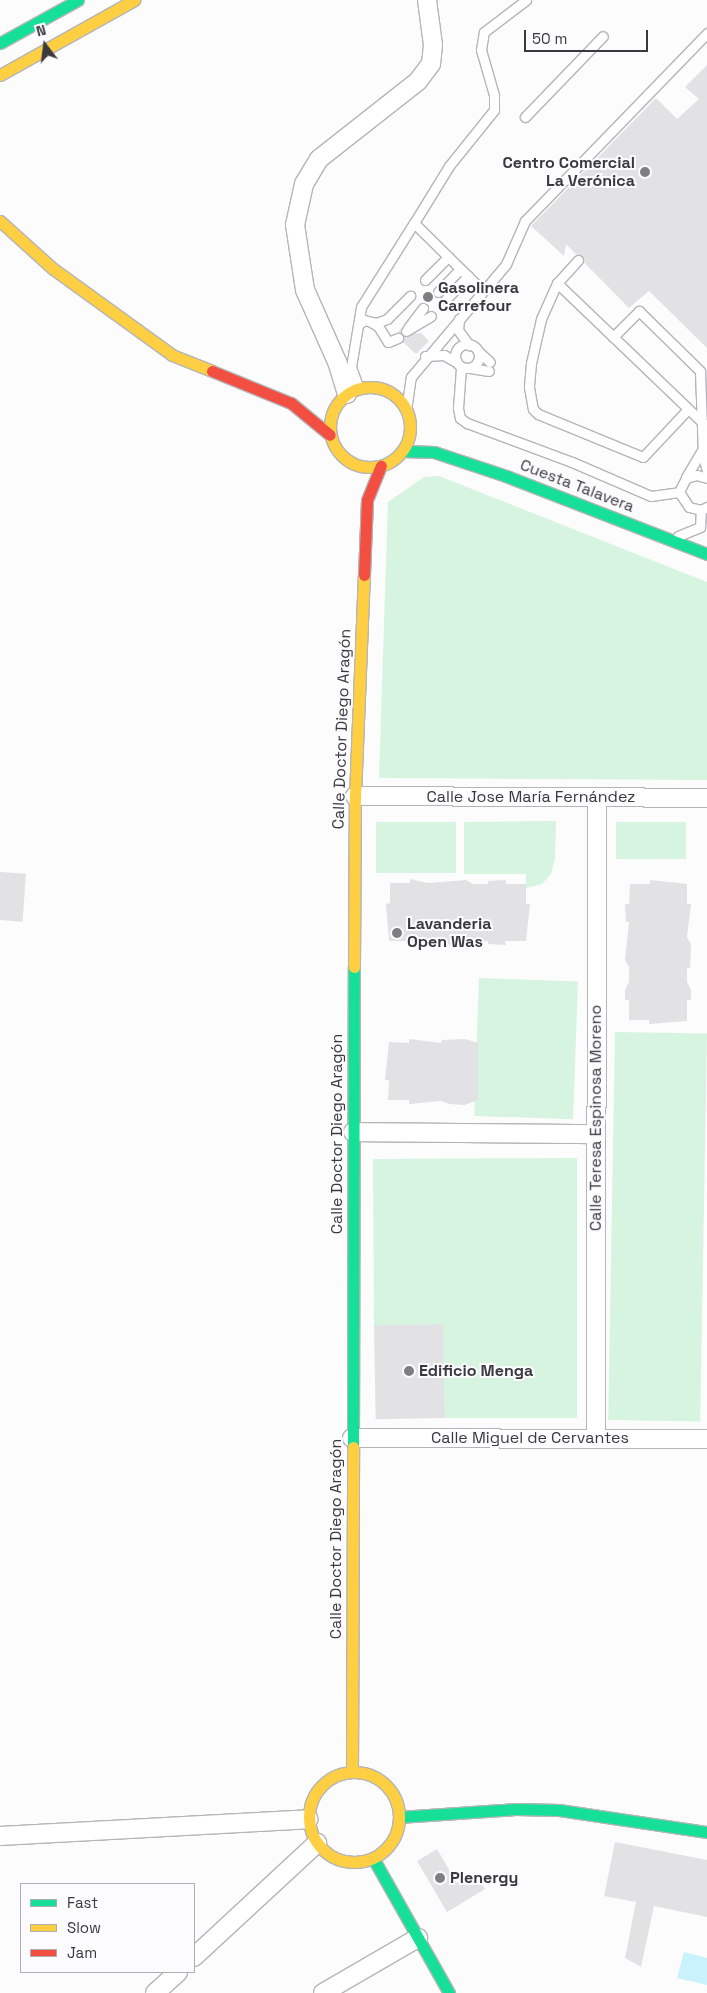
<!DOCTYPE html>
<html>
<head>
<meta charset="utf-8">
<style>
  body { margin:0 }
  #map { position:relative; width:707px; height:1993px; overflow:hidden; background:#fcfcfd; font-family:"Space Grotesk",sans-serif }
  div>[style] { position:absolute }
  .green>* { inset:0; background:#d6f4e0; transform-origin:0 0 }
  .water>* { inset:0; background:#c9f2fc }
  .building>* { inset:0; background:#e2e2e5; transform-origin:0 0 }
  .roads { filter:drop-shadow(1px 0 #b5b5b8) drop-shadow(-1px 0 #b5b5b8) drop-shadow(0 1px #b5b5b8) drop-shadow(0 -1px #b5b5b8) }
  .lane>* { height:9px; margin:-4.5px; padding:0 4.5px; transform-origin:4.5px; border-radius:4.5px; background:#fff }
  .lane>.ring { margin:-4.5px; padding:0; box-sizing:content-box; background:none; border:9px solid #fff; border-radius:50% }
  .street>* { height:18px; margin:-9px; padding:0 9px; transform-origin:9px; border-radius:9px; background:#fff }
  .fast>* { height:11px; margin:-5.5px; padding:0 5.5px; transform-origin:5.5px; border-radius:5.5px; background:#16e098 }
  .slow>* { height:11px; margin:-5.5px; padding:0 5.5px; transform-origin:5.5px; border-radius:5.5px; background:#ffcf43 }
  .slow>.ring { margin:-5.5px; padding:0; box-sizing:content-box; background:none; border:11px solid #ffcf43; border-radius:50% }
  .jam>* { height:11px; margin:-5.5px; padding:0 5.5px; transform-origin:5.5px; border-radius:5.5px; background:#f24e42 }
  .dots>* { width:14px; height:14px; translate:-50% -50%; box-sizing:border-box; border:2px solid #fcfbfe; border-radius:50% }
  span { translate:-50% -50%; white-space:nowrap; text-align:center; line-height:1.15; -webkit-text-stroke:4px #fcfbfe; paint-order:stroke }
  .poi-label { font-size:16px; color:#3a393f; font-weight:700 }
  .right { translate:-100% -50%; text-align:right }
  .left { translate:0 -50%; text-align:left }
  .street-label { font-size:16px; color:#3a393f }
  .legend { position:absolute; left:20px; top:1883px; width:175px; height:90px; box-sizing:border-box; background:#fcfbfe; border:1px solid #aeadb2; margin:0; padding:6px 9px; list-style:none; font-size:15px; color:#3a393f }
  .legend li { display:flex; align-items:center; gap:10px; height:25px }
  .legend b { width:25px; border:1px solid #aeadb2 }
  .north { position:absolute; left:20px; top:20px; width:50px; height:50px; -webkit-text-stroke:4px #fcfbfe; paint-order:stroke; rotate:345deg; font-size:14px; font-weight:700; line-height:20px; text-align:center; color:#3a393f }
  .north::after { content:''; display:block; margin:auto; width:18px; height:22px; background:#3a393f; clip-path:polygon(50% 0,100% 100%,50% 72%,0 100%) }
  .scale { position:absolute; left:524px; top:30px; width:124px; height:22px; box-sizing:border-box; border:2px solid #3a393f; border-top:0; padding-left:6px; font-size:15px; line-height:18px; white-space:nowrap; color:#3a393f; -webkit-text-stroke:4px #fcfbfe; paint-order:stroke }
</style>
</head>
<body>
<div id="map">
  <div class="green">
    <i style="clip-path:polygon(439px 476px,707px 582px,707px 780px,379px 778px,388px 502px,424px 477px)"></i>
    <i style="clip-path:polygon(556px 821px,555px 858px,551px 874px,542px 884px,526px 888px,526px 874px,464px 874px,464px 822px)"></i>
    <i style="left:376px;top:822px;width:80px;height:51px"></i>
    <i style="left:616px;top:822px;width:70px;height:37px"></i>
    <i style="left:479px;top:978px;width:99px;height:138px;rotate:2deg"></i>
    <i style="left:615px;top:1032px;width:92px;height:388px;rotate:1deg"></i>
    <i style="clip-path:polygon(577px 1158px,577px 1418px,444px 1418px,443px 1324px,374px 1326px,373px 1159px)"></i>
  </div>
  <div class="water">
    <i style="clip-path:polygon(684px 1952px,707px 1958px,707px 1985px,677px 1978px)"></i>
  </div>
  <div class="building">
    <i style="clip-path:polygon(707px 65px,707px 348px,649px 291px,629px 308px,566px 244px,564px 256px,531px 226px,656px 98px,677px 119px,699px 99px,685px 87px)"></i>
    <i style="clip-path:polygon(402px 328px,409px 334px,421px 333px,429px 341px,416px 354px,395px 335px)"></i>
    <i style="left:0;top:872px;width:26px;height:48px;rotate:4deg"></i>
    <i style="clip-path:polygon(410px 879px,428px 883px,466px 880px,473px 884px,488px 884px,488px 881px,506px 880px,506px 884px,526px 884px,526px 904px,530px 904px,526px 941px,505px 941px,506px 945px,488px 944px,488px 941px,450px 945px,442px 941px,428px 941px,420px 945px,410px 945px,410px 941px,389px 941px,386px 904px,390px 903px,390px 883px,410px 883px)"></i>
    <i style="clip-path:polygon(650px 880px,687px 884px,687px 904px,691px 904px,687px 937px,691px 944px,690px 968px,687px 968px,687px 982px,691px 990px,691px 1000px,687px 1000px,687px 1021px,649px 1024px,649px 1020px,629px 1020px,629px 1000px,625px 1000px,625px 990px,629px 982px,629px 967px,625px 960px,629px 922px,626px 922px,625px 904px,629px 904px,630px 884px,650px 884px)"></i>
    <i style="clip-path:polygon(409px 1039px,441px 1043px,442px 1040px,465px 1039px,478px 1043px,478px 1100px,465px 1105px,449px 1104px,441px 1101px,409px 1104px,409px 1100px,388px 1100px,389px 1080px,385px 1080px,389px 1042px,409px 1043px)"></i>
    <i style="left:443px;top:1324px;width:94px;height:69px;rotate:89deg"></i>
    <i style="clip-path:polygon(615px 1842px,707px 1860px,707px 1917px,654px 1906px,641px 1967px,625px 1958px,636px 1902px,604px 1896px)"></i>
    <i style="clip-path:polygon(437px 1849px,457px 1883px,475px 1872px,485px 1889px,447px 1912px,417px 1861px)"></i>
  </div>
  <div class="roads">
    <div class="lane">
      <i style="left:525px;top:117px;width:112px;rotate:-46.1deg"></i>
      <i style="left:414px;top:223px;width:67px;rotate:-58.4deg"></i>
      <i style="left:449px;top:166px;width:72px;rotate:-51.2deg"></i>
      <i style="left:494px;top:110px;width:15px;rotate:-90deg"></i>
      <i style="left:494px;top:95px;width:47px;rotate:-106.1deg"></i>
      <i style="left:481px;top:50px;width:18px;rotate:-81deg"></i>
      <i style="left:484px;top:32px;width:53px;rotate:-37.3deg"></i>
      <i style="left:578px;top:260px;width:31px;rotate:132deg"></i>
      <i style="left:557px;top:283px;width:39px;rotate:114deg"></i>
      <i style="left:541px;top:319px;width:45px;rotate:102.8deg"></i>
      <i style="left:531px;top:363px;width:24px;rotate:95deg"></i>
      <i style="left:529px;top:387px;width:22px;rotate:80deg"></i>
      <i style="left:533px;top:409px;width:7px;rotate:45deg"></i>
      <i style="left:538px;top:414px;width:113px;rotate:22.3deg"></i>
      <i style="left:643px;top:457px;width:66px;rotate:-46.8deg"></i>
      <i style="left:425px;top:280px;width:33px;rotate:-45deg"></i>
      <i style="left:557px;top:283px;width:202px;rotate:43.8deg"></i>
      <i style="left:438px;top:292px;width:32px;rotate:-46deg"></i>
      <i style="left:446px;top:299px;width:32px;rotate:-46deg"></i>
      <i style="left:459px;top:319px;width:11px;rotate:95deg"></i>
      <i style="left:458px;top:330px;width:19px;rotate:54deg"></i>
      <i style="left:371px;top:322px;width:8px;rotate:30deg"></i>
      <i style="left:378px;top:326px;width:19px;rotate:58deg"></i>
      <i style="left:388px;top:342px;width:11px;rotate:-22deg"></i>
      <i style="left:358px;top:325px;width:8px;rotate:-40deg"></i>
      <i style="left:364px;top:320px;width:12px;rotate:14deg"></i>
      <i style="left:376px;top:323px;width:12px;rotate:-20deg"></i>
      <i style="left:387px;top:319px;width:33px;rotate:-45deg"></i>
      <i style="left:408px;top:328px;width:25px;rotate:-53deg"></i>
      <i style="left:406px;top:331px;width:29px;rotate:-31deg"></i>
      <i style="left:613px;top:337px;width:37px;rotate:-45deg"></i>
      <i style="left:639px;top:311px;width:86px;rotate:44.5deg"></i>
      <i style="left:700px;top:371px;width:85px;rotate:88deg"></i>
      <i style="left:703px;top:456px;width:16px;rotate:75deg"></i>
      <i class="ring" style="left:455px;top:344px;width:15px;height:15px"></i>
      <i style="left:478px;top:351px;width:16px;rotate:43deg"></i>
      <i style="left:425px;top:356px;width:19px;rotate:-3deg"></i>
      <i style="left:444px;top:355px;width:14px;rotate:30deg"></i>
      <i style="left:461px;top:368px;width:40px;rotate:94.3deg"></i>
      <i style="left:458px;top:408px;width:10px;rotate:79deg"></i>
      <i style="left:460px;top:418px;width:9px;rotate:36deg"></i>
      <i style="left:467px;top:423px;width:112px;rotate:20.4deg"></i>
      <i style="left:572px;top:462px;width:86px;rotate:23.3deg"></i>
      <i style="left:651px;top:496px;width:28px;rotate:-8deg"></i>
      <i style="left:470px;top:368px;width:19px;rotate:9deg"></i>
      <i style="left:359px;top:389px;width:23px;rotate:-110deg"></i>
      <i style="left:351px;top:367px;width:61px;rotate:-80.5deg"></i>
      <i style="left:361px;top:307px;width:99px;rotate:-57.8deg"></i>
      <i style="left:414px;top:223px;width:95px;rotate:44.6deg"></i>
      <i style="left:406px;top:411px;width:34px;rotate:-82deg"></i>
      <i style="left:411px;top:377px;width:148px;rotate:-49.9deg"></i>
      <i style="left:506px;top:264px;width:47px;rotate:-66.2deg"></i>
      <i style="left:525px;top:221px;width:262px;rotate:-45.9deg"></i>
      <i style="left:686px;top:477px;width:31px;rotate:-59deg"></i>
      <i style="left:707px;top:478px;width:10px;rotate:-163deg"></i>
      <i style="left:697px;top:475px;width:11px;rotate:165deg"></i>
      <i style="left:686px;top:478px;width:16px;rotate:117deg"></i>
      <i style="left:679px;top:492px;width:18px;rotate:56deg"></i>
      <i style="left:689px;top:507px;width:12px;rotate:14deg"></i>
      <i style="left:701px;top:510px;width:7px;rotate:-27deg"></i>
      <i style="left:678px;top:536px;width:24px;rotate:-22deg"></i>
      <i style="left:700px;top:527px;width:17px;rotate:-87deg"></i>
    </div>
    <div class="street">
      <i style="left:347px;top:394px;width:31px;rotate:-107deg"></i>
      <i style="left:338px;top:364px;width:81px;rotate:-114deg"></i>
      <i style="left:305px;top:290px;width:66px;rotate:-98.7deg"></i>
      <i style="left:295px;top:225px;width:42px;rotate:-77.6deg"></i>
      <i style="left:304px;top:184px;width:29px;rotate:-59deg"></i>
      <i style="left:319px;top:159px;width:126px;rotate:-38.2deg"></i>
      <i style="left:418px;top:81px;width:21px;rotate:-53deg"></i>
      <i style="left:431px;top:64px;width:19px;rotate:-84deg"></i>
      <i style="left:433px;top:45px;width:45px;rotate:-97.6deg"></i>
      <i style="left:355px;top:796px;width:352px;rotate:0.3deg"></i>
      <i style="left:353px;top:1132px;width:243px;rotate:0.5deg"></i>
      <i style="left:352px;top:1438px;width:355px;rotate:0.2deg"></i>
      <i style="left:596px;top:1438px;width:641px;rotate:-89.91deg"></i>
      <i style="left:0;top:1836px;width:309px;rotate:-3.1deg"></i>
      <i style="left:194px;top:1957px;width:168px;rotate:-42.8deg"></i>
      <i style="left:155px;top:1993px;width:31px;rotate:-42deg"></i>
      <i style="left:323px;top:1993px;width:110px;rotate:-30.1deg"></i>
    </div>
    <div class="fast">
      <i style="left:0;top:43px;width:89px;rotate:-28.9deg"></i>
      <i style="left:402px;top:451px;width:32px;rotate:2deg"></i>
      <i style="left:434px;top:452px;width:76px;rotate:18.4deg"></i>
      <i style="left:506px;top:476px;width:216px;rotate:21.2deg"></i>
      <i style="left:353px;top:1447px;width:480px;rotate:-89.9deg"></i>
      <i style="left:399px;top:1817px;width:117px;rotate:-3.9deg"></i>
      <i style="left:516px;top:1809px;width:43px;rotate:1.3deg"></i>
      <i style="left:559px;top:1810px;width:150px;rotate:8.5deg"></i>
      <i style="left:373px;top:1858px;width:155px;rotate:60.6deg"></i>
    </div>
    <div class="slow">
      <i style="left:0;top:75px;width:154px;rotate:-29.2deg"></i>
      <i style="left:0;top:221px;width:70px;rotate:42.1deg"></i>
      <i style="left:52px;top:268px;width:148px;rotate:35.9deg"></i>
      <i style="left:172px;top:355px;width:43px;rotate:21.8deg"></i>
      <i class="ring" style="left:330px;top:387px;width:69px;height:69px"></i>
      <i style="left:354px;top:967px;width:171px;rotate:-89.7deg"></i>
      <i style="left:355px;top:796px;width:221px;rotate:-87.7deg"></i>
      <i style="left:352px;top:1772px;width:325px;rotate:-89.8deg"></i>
      <i class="ring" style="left:309px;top:1772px;width:79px;height:79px"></i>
    </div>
    <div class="jam">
      <i style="left:212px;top:371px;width:85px;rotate:22.1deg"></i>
      <i style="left:291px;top:403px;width:50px;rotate:39.4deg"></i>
      <i style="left:364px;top:575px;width:75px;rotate:-87.7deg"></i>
      <i style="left:367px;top:500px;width:37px;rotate:-68deg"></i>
    </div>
  </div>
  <div class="dots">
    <i style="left:645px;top:172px;background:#7e7d82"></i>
    <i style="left:428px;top:297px;background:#7e7d82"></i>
    <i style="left:397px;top:933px;background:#7e7d82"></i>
    <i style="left:409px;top:1371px;background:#7e7d82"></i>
    <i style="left:440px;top:1878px;background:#7e7d82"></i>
  </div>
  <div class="poi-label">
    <span class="right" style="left:635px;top:172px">Centro Comercial<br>La Verónica</span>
    <span class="left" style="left:438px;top:297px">Gasolinera<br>Carrefour</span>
    <span class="left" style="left:407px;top:933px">Lavanderia<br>Open Was</span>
    <span class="left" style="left:419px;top:1371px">Edificio Menga</span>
    <span class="left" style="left:450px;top:1878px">Plenergy</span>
  </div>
  <div class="street-label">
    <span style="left:577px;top:486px;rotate:21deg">Cuesta Talavera</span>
    <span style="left:342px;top:729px;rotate:-88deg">Calle Doctor Diego Aragón</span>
    <span style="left:531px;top:797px">Calle Jose María Fernández</span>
    <span style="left:596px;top:1118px;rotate:-90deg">Calle Teresa Espinosa Moreno</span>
    <span style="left:337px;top:1134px;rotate:-90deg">Calle Doctor Diego Aragón</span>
    <span style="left:530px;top:1438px">Calle Miguel de Cervantes</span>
    <span style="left:336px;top:1539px;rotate:-90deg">Calle Doctor Diego Aragón</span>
  </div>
  <ul class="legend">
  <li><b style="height:6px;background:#16e098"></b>Fast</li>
  <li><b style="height:6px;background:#ffcf43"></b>Slow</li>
  <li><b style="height:6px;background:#f24e42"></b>Jam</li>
  </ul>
  <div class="north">N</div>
  <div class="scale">50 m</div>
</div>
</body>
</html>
